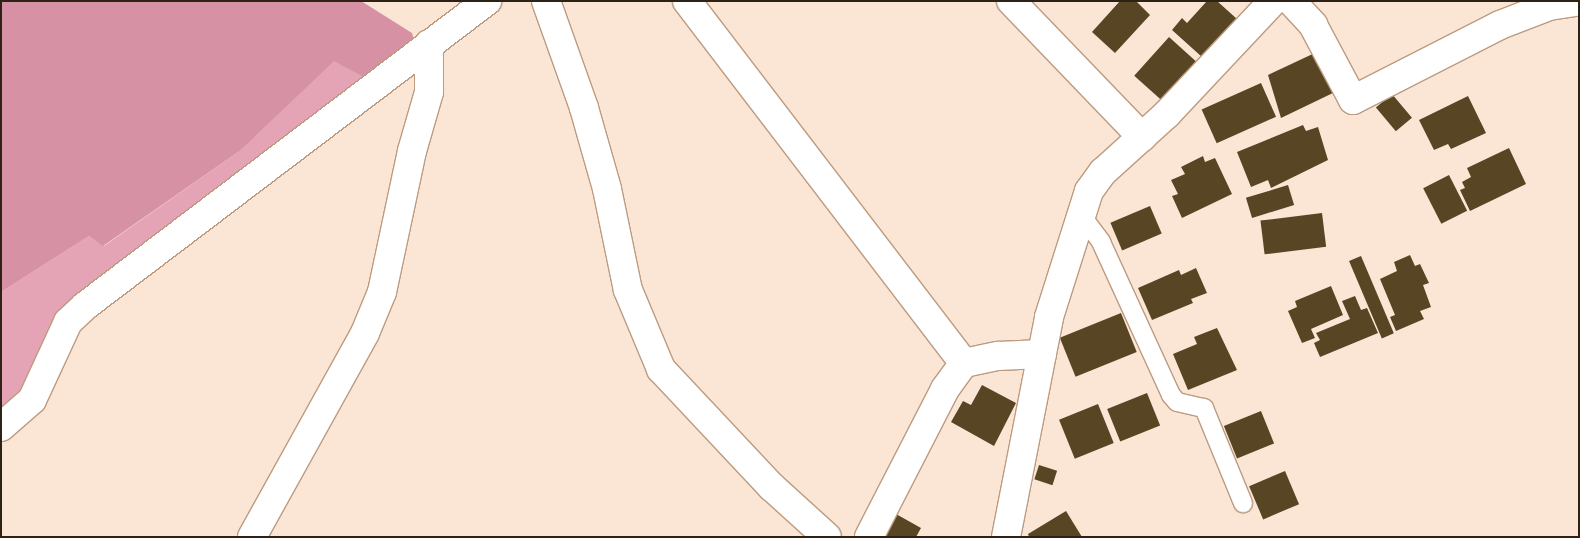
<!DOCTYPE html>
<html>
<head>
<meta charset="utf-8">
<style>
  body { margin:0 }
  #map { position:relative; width:1580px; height:538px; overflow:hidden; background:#fbe6d5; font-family:"Roboto Condensed",sans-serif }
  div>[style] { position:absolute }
  .green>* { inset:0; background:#e5a4b5 }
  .forest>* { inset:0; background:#d791a4 }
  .building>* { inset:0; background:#574524; transform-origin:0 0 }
  .roads { filter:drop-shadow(1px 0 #bc9b80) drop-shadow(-1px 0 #bc9b80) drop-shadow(0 1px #bc9b80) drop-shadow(0 -1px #bc9b80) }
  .service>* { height:18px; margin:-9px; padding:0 9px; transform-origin:9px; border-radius:9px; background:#fff }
  .minor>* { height:28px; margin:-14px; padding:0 14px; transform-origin:14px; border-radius:14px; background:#fff }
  span { translate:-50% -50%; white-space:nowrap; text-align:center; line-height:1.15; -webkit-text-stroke:5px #fff; paint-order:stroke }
  .frame { position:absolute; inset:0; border:2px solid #2e2116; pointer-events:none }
</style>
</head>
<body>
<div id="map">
  <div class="green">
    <i style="clip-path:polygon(334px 60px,369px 80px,82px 301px,27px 398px,1px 413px,1px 292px,89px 236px,104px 246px,241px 150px)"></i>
  </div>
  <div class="forest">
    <i style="clip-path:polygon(1px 1px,361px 1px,412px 33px,415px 44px,369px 80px,334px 61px,241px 150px,103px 246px,89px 236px,1px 292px)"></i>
  </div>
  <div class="building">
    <i style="clip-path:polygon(1120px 1px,1136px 1px,1150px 15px,1115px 53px,1092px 32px)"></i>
    <i style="clip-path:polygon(1207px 1px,1217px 1px,1237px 19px,1202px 57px,1172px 30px,1182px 18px,1187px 23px)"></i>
    <i style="left:1169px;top:37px;width:38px;height:52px;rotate:42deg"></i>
    <i style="clip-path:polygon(1319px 51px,1335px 92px,1281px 118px,1268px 75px)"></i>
    <i style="left:1261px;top:83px;width:37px;height:65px;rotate:66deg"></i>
    <i style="left:1392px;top:94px;width:31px;height:21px;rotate:50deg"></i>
    <i style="clip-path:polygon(1468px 96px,1486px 133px,1451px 149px,1448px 144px,1434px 150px,1419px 120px)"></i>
    <i style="clip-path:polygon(1303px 125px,1306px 131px,1318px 127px,1328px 160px,1271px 188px,1268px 180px,1251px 187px,1237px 152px)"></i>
    <i style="clip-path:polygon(1509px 148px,1526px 184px,1470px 211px,1460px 190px,1465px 188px,1462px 182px,1471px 177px,1467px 168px)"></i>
    <i style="clip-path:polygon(1203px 156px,1205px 162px,1215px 158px,1232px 194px,1182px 218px,1172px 196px,1178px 194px,1171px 180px,1185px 174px,1181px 167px)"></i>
    <i style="left:1449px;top:175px;width:40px;height:29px;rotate:63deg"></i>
    <i style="left:1288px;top:185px;width:21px;height:44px;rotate:73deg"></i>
    <i style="left:1150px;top:206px;width:30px;height:43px;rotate:67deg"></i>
    <i style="left:1322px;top:213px;width:34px;height:62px;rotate:83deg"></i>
    <i style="clip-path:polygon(1410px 255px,1415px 266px,1420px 264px,1429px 283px,1423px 285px,1431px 307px,1420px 311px,1424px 319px,1396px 331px,1390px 317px,1395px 315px,1380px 279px,1397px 271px,1394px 262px)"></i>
    <i style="left:1361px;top:256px;width:84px;height:13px;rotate:67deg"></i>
    <i style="clip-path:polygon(1196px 268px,1207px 293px,1191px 299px,1193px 303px,1152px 320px,1138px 288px,1179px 270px,1181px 275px)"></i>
    <i style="clip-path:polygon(1331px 286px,1343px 315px,1311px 329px,1315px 338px,1302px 343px,1288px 311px,1297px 307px,1295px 301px)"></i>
    <i style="clip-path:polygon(1355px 296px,1361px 310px,1367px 308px,1378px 333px,1320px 357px,1314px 343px,1320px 340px,1316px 333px,1350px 319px,1342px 301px)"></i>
    <i style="left:1121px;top:313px;width:42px;height:66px;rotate:68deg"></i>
    <i style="clip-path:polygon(1217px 328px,1237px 370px,1188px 390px,1173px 354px,1197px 344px,1194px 337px)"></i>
    <i style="clip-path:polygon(982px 385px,1016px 403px,994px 446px,951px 422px,963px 401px,971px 405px)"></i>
    <i style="left:1147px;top:393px;width:35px;height:43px;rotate:68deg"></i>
    <i style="left:1098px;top:404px;width:42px;height:42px;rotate:68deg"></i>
    <i style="left:1261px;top:411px;width:35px;height:40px;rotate:68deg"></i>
    <i style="left:1039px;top:465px;width:19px;height:15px;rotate:18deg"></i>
    <i style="left:1285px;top:471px;width:36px;height:39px;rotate:67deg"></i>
    <i style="clip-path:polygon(1066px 511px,1082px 537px,1029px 537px,1028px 534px)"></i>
    <i style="clip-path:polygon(896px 514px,921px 528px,916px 537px,883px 537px)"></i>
  </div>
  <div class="roads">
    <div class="service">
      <i style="left:1081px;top:215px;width:34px;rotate:53deg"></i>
      <i style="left:1101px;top:242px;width:168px;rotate:65.4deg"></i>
      <i style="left:1171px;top:395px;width:9px;rotate:49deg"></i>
      <i style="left:1177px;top:402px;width:28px;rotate:13deg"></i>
      <i style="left:1204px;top:408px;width:103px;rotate:67.7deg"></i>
    </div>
    <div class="minor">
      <i style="left:546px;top:1px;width:114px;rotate:70.4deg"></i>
      <i style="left:584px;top:108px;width:84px;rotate:74.1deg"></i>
      <i style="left:607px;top:189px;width:103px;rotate:78.3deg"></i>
      <i style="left:628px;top:290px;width:86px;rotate:67.3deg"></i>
      <i style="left:661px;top:369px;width:162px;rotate:46.8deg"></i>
      <i style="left:772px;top:487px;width:74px;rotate:42.3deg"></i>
      <i style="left:687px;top:1px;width:456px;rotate:52.6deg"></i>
      <i style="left:1011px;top:1px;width:189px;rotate:46.1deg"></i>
      <i style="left:1291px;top:1px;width:33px;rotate:47deg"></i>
      <i style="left:1313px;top:25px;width:85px;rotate:61.9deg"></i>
      <i style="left:1353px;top:100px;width:165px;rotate:-27deg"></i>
      <i style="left:1500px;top:25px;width:53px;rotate:-21.2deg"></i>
      <i style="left:1549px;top:6px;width:30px;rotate:-9deg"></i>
      <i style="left:1px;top:427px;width:41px;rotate:-41.1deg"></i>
      <i style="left:32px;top:400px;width:86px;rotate:-65.2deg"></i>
      <i style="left:68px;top:322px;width:23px;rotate:-43deg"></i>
      <i style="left:85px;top:306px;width:505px;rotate:-37.19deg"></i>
      <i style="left:252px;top:537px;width:233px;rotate:-61deg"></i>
      <i style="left:365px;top:333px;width:44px;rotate:-67.5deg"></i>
      <i style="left:382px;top:292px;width:144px;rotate:-78deg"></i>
      <i style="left:412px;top:151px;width:61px;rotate:-73.9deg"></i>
      <i style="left:429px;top:92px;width:48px;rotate:-90deg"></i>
      <i style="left:869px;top:537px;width:166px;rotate:-62.8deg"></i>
      <i style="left:945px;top:389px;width:32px;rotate:-54deg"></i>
      <i style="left:964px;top:363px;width:35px;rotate:-12deg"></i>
      <i style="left:998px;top:356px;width:44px;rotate:-2.6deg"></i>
      <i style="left:1006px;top:537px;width:224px;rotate:-78.9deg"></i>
      <i style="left:1049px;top:317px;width:132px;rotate:-72.4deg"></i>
      <i style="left:1089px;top:191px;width:24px;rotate:-54deg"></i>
      <i style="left:1103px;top:172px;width:86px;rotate:-42.2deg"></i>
      <i style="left:1167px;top:114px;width:155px;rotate:-46.8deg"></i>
    </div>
  </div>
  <div class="frame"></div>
</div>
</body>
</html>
